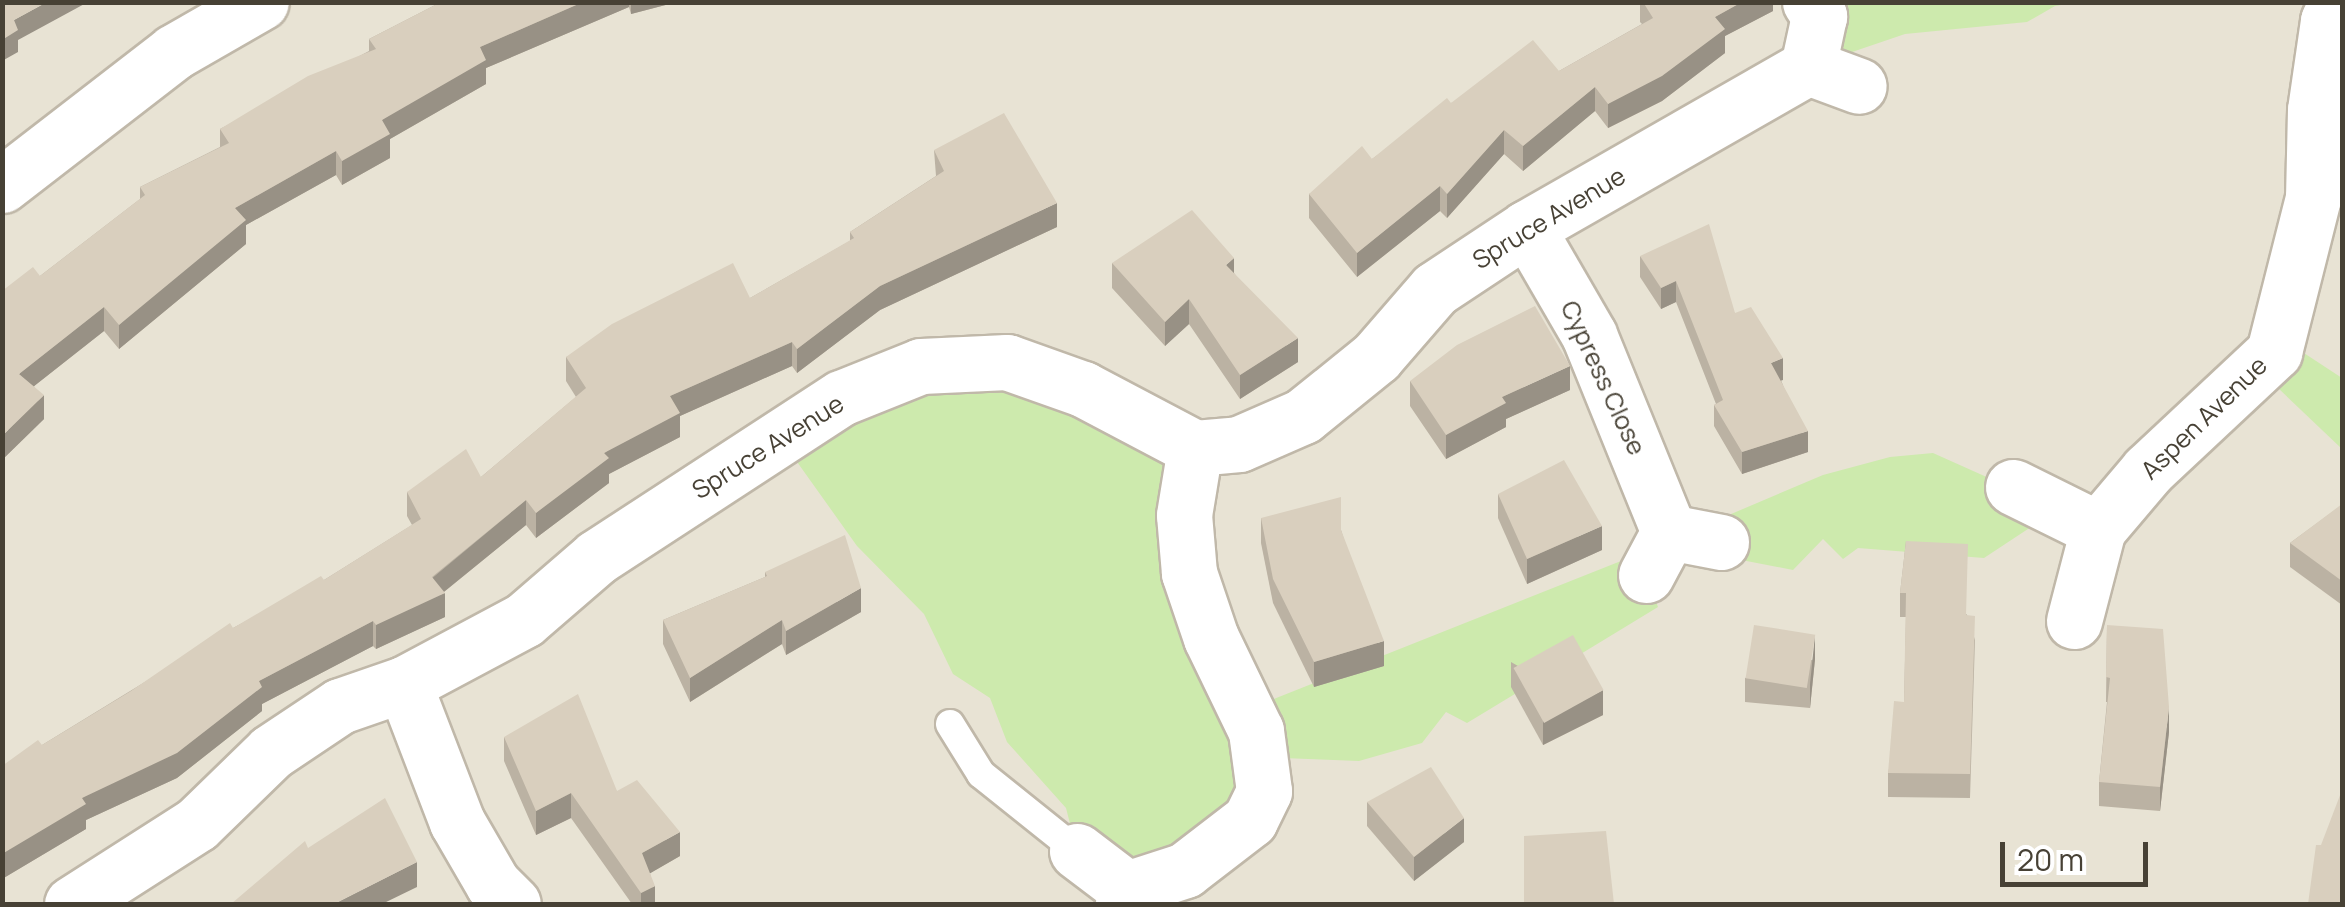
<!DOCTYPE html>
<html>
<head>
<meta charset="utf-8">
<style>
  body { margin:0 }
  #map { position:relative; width:2345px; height:907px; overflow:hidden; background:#f4f0e7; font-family:Manrope,sans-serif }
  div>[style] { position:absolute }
  .residential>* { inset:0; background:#e8e3d4; transform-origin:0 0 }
  .green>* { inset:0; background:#cdeaad }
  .roads { filter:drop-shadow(2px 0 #c0b8a9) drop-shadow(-2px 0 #c0b8a9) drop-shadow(0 2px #c0b8a9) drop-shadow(0 -2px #c0b8a9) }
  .service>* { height:28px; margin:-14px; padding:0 14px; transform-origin:14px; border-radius:14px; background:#fff }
  .minor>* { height:55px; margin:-27.5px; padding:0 27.5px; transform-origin:27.5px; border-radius:27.5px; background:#fff }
  .wall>* { inset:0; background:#bbb2a3 }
  .shaded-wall>* { inset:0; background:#989185 }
  .building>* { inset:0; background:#d9cfbe; transform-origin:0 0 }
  span { translate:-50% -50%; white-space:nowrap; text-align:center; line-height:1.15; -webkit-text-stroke:8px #fff; paint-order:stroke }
  .street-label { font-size:25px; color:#474135 }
  .frame { position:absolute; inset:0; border:5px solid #474135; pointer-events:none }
  .scale { position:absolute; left:2000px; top:842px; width:148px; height:45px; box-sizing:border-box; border:5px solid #474135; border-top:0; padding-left:12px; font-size:30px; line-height:35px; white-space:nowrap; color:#474135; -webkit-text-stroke:8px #fff; paint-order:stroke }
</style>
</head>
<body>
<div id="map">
  <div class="residential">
    <i style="left:3px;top:3px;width:2339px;height:901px"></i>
  </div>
  <div class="green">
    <i style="clip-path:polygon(1854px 3px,2073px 3px,2055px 6px,2027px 22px,1905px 34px,1808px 67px,1819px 16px)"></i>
    <i style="clip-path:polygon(2278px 336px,2342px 378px,2342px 449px,2257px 368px)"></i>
    <i style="clip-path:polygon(921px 366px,1154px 430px,1246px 710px,1621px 561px,1646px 575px,1658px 607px,1467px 723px,1446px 712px,1422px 743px,1359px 761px,1260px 757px,1264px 791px,1123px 904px,1095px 904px,1127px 889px,1077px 851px,1066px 808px,1007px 742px,990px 698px,953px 674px,924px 614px,857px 546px,780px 438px)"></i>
    <i style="clip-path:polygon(1933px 453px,2058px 509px,1984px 558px,1858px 548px,1843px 559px,1823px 539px,1793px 570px,1726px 557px,1717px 520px,1823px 475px,1890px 457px)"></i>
  </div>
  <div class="roads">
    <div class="service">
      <i style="left:950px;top:724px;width:59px;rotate:58.2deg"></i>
      <i style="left:981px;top:774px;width:123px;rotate:38.7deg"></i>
    </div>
    <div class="minor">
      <i style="left:1810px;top:2px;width:17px;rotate:57deg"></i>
      <i style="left:1819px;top:16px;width:52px;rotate:102.2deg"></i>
      <i style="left:1808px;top:67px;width:54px;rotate:20.4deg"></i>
      <i style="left:2px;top:185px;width:217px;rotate:-37.7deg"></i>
      <i style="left:174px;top:52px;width:100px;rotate:-29.9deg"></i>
      <i style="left:1527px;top:228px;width:124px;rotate:59.9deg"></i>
      <i style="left:1589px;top:335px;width:213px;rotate:67.9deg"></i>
      <i style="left:2013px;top:487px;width:95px;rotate:26.3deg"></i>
      <i style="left:1646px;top:575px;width:49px;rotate:-61.9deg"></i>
      <i style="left:1669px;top:532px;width:53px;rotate:10.9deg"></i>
      <i style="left:2074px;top:621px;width:95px;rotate:-75.4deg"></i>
      <i style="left:2098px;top:529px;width:77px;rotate:-49.7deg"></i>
      <i style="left:2148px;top:470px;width:173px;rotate:-43.1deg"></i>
      <i style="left:2274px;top:352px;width:159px;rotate:-75.8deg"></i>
      <i style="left:2313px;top:198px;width:88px;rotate:-88.7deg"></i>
      <i style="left:2315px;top:110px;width:90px;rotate:-81.7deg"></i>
      <i style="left:2328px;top:21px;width:21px;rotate:-67deg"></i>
      <i style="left:404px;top:684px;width:148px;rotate:69deg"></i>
      <i style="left:457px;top:822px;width:72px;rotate:59.9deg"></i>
      <i style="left:493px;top:884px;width:28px;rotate:45deg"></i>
      <i style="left:1077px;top:851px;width:63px;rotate:37.2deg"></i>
      <i style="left:1127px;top:889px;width:16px;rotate:105deg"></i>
      <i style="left:1127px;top:889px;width:61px;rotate:-18.1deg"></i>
      <i style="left:1185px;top:870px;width:82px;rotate:-37.6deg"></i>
      <i style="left:1250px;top:820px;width:32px;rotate:-64deg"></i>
      <i style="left:1264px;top:791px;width:61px;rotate:-97.6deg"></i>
      <i style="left:1256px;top:731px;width:103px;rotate:-115.8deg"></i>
      <i style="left:1211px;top:638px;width:69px;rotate:-108.7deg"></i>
      <i style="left:1189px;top:573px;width:58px;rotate:-94.9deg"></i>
      <i style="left:1184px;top:515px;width:68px;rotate:-80.7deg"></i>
      <i style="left:72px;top:904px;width:148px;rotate:-32.6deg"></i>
      <i style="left:197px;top:824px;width:103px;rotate:-44.2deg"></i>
      <i style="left:271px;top:752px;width:83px;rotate:-33.7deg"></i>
      <i style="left:340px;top:706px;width:68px;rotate:-19deg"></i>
      <i style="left:404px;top:684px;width:136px;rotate:-28.1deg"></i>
      <i style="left:524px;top:620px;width:96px;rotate:-40.8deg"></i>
      <i style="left:597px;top:557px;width:291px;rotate:-33.1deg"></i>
      <i style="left:841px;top:398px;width:86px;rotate:-21.8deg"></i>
      <i style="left:921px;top:366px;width:86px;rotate:-2.7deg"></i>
      <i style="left:1007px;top:362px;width:81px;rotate:19.6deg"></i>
      <i style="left:1083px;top:389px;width:127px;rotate:27.8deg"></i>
      <i style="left:1195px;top:448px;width:44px;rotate:-5.2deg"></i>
      <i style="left:1239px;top:444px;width:70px;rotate:-23.6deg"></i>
      <i style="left:1303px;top:416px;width:94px;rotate:-38.9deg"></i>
      <i style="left:1376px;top:357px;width:90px;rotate:-49.1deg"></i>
      <i style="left:1435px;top:289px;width:110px;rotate:-33.5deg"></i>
      <i style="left:1527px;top:228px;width:324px;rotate:-29.8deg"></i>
    </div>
  </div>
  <div class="wall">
    <i style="clip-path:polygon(441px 2px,677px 2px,631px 14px,629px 7px,486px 68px,486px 84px,390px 139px,390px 158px,342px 185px,336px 175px,246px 225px,246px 244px,119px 349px,104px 331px,34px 386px,44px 419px,2px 460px,40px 276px,140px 199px,140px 187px,220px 147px,220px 129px,369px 51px,369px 39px)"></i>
    <i style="clip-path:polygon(1640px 2px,1773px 2px,1773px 11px,1725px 36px,1725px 53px,1662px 101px,1608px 128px,1595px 111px,1523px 171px,1504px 154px,1447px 218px,1440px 211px,1357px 277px,1309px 218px,1309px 194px,1372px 159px,1451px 103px,1559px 71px,1642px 24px,1640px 22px)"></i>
    <i style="clip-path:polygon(934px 150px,1057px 227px,880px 310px,797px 373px,792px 366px,680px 416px,680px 437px,609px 474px,609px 483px,536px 538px,526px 525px,444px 592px,445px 617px,376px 649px,373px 646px,262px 704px,262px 711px,177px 778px,86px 820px,86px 829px,2px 879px,2px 766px,42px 745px,233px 628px,324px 580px,412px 525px,407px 516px,407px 492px,481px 477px,576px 397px,566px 381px,566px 357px,750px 298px,850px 241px,850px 232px,936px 176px)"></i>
    <i style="clip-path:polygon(1640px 256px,1735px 313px,1783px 380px,1781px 380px,1808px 452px,1742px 474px,1714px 426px,1714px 405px,1716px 404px,1676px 302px,1661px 309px,1640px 277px)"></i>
    <i style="clip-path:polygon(1112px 263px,1234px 273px,1298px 362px,1240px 399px,1189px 324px,1165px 346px,1112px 288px)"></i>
    <i style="clip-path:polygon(1410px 381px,1570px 390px,1506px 419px,1506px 427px,1446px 459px,1410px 406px)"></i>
    <i style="clip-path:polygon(1498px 494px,1602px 550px,1527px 584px,1498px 518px)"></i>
    <i style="clip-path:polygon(2342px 505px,2342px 605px,2290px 567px,2290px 543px)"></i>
    <i style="clip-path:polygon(1261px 518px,1341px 530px,1384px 666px,1314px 687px,1273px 603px,1261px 543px)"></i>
    <i style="clip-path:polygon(1906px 541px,1967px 615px,1975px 640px,1970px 798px,1888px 797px,1888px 773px,1904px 702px,1906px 617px,1900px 617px,1900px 593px)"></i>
    <i style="clip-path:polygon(765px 572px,861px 612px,786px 655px,782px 644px,690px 702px,663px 644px,663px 620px,765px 577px)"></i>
    <i style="clip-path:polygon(2107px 625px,2169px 732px,2160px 811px,2099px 806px,2099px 782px,2107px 702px,2106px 702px)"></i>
    <i style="clip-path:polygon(1815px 659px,1810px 708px,1745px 702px,1745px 678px)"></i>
    <i style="clip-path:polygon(1511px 662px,1603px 715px,1543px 745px,1511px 687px)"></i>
    <i style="clip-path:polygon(504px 737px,617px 791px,680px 856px,650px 873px,655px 904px,632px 904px,571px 818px,536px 835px,504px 761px)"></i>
    <i style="clip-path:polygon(1367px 802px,1464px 842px,1414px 881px,1367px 826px)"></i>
  </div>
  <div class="shaded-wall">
    <i style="clip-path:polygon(47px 2px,88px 2px,18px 40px,18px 52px,2px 61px,2px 40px,14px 20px)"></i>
    <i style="clip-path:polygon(583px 2px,629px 2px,629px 7px,486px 68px,486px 84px,390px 139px,390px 158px,342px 185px,342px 161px,382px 120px,480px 47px)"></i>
    <i style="clip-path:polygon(631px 2px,677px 2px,631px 14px)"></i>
    <i style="clip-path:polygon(1742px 2px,1773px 2px,1773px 11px,1725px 36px,1725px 53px,1662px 101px,1608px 128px,1608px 104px,1715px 17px)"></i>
    <i style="clip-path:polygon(1595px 87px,1595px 111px,1523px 171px,1523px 146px)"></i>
    <i style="clip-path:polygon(1504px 130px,1504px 154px,1447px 218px,1447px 194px)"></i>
    <i style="clip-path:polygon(336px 151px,336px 175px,246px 225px,246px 244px,119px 349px,119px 325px,235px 208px)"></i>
    <i style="clip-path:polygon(1440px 186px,1440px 211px,1357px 277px,1357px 253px)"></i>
    <i style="clip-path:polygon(1057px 203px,1057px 227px,880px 310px,797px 373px,797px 349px,880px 286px)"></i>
    <i style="clip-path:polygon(1234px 258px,1234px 282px,1226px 265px)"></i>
    <i style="clip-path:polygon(1676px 281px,1676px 302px,1661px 309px,1661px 288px)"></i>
    <i style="clip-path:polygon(1189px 299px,1189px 324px,1165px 346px,1165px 322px)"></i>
    <i style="clip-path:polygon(104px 307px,104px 331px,19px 398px,19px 374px)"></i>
    <i style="clip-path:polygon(1298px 338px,1298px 362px,1240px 399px,1240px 375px)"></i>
    <i style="clip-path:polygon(792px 342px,792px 366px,680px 416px,680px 437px,609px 474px,609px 483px,536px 538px,536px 513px,670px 396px)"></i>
    <i style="clip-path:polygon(1783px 358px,1783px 380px,1771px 384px,1771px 363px)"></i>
    <i style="clip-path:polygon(1570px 366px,1570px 390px,1506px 419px,1506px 427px,1446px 459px,1446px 435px,1502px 397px)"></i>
    <i style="clip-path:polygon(44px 395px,44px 419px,2px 460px,2px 436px)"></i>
    <i style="clip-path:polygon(1808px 431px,1808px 452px,1742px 474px,1742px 452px)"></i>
    <i style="clip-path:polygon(526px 500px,526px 525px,440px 595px,445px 593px,445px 617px,376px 649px,376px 625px)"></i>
    <i style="clip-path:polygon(1602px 526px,1602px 550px,1527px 584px,1527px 559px)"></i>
    <i style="clip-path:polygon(861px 588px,861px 612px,786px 655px,786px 631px)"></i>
    <i style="clip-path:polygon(782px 620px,782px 644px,690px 702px,690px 678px)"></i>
    <i style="clip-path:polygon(373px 621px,373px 646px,262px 704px,262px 711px,177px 778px,86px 820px,86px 829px,2px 879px,2px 854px,82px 798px,259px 681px)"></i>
    <i style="clip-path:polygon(1815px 635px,1815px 659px,1810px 708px,1810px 684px)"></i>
    <i style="clip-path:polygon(1384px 641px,1384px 666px,1314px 687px,1314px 662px)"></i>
    <i style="clip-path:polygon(1603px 690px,1603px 715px,1543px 745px,1543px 721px)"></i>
    <i style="clip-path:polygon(2169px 707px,2169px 732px,2160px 811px,2160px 787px)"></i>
    <i style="clip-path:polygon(571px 793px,571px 818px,536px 835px,536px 811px)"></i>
    <i style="clip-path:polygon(1464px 818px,1464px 842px,1414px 881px,1414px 857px)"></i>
    <i style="clip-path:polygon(680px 832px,680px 856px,642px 878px,642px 853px)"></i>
    <i style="clip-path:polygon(417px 862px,417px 887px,382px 904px,334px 904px)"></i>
    <i style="clip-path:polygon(655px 886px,655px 904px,641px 904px,641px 893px)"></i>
  </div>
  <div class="building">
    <i style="clip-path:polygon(2px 2px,47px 2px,14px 20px,18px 30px,2px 40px)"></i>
    <i style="clip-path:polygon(441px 2px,583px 2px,480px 47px,486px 60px,382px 120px,390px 134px,342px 161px,336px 151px,235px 208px,246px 220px,119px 325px,104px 307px,19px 374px,44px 395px,2px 436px,2px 291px,33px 267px,40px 276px,145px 195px,140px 187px,229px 143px,220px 129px,308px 76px,376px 49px,369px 39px)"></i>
    <i style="clip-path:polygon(1643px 2px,1742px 2px,1715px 17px,1725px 29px,1662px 76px,1608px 104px,1595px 87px,1523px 146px,1504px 130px,1447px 194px,1440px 186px,1357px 253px,1309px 194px,1362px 146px,1372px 159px,1447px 98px,1451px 103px,1533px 40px,1559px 71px,1653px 18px)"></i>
    <i style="clip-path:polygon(1004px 113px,1057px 203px,880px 286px,797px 349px,792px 342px,670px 396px,680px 413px,604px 453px,609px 458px,536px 513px,526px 500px,432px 577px,445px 593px,376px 625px,373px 621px,259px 681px,262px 687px,177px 753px,82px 798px,86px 804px,2px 854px,2px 766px,38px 740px,42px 745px,131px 691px,230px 623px,233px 628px,321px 576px,324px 580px,421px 519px,407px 492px,466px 449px,481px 477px,586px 388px,566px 357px,612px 324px,733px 263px,750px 298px,854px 238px,850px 232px,944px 171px,934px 150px)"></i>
    <i style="clip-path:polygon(1192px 210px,1234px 258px,1226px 265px,1298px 338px,1240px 375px,1189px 299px,1165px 322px,1112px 263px)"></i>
    <i style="clip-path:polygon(1709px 224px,1735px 313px,1751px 307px,1783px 358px,1771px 363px,1808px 431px,1742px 452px,1714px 405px,1723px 400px,1676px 281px,1661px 288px,1640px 256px)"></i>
    <i style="clip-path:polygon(1535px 306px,1570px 366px,1502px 397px,1506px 403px,1446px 435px,1410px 381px,1457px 345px)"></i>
    <i style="clip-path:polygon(1564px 460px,1602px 526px,1527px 559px,1498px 494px)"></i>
    <i style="clip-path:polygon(1341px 497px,1341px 530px,1384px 641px,1314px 662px,1273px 579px,1261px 518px)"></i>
    <i style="clip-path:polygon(2342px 504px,2342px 581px,2290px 543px)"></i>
    <i style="clip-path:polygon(845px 535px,861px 588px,786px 631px,782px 620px,690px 678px,663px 620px,767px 576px,765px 572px)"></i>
    <i style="clip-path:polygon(1906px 541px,1968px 544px,1966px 615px,1975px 616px,1970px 774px,1888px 773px,1894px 701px,1904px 702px,1906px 593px,1900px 593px)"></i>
    <i style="left:1754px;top:625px;width:62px;height:54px;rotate:9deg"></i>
    <i style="clip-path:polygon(2107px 625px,2163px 629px,2169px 707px,2160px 787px,2099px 782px,2110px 678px,2106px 677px)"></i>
    <i style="left:1573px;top:635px;width:63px;height:68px;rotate:61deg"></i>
    <i style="clip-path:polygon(578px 694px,617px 791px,637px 780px,680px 832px,642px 853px,655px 886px,641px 893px,571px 793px,536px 811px,504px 737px)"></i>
    <i style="clip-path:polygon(1431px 767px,1464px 818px,1414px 857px,1367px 802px)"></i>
    <i style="clip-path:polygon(2342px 790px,2342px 904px,2308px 904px,2316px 845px,2321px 845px)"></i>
    <i style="clip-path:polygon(385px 798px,417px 862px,334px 904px,231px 904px,305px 841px,308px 848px)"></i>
    <i style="clip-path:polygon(1606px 831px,1614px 904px,1524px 904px,1524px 836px)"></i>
  </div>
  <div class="street-label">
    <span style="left:1549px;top:218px;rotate:-31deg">Spruce Avenue</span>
    <span style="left:1603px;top:378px;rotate:65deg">Cypress Close</span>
    <span style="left:2204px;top:418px;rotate:-44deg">Aspen Avenue</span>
    <span style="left:768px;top:447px;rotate:-32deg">Spruce Avenue</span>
  </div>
  <div class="frame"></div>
  <div class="scale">20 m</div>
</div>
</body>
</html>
